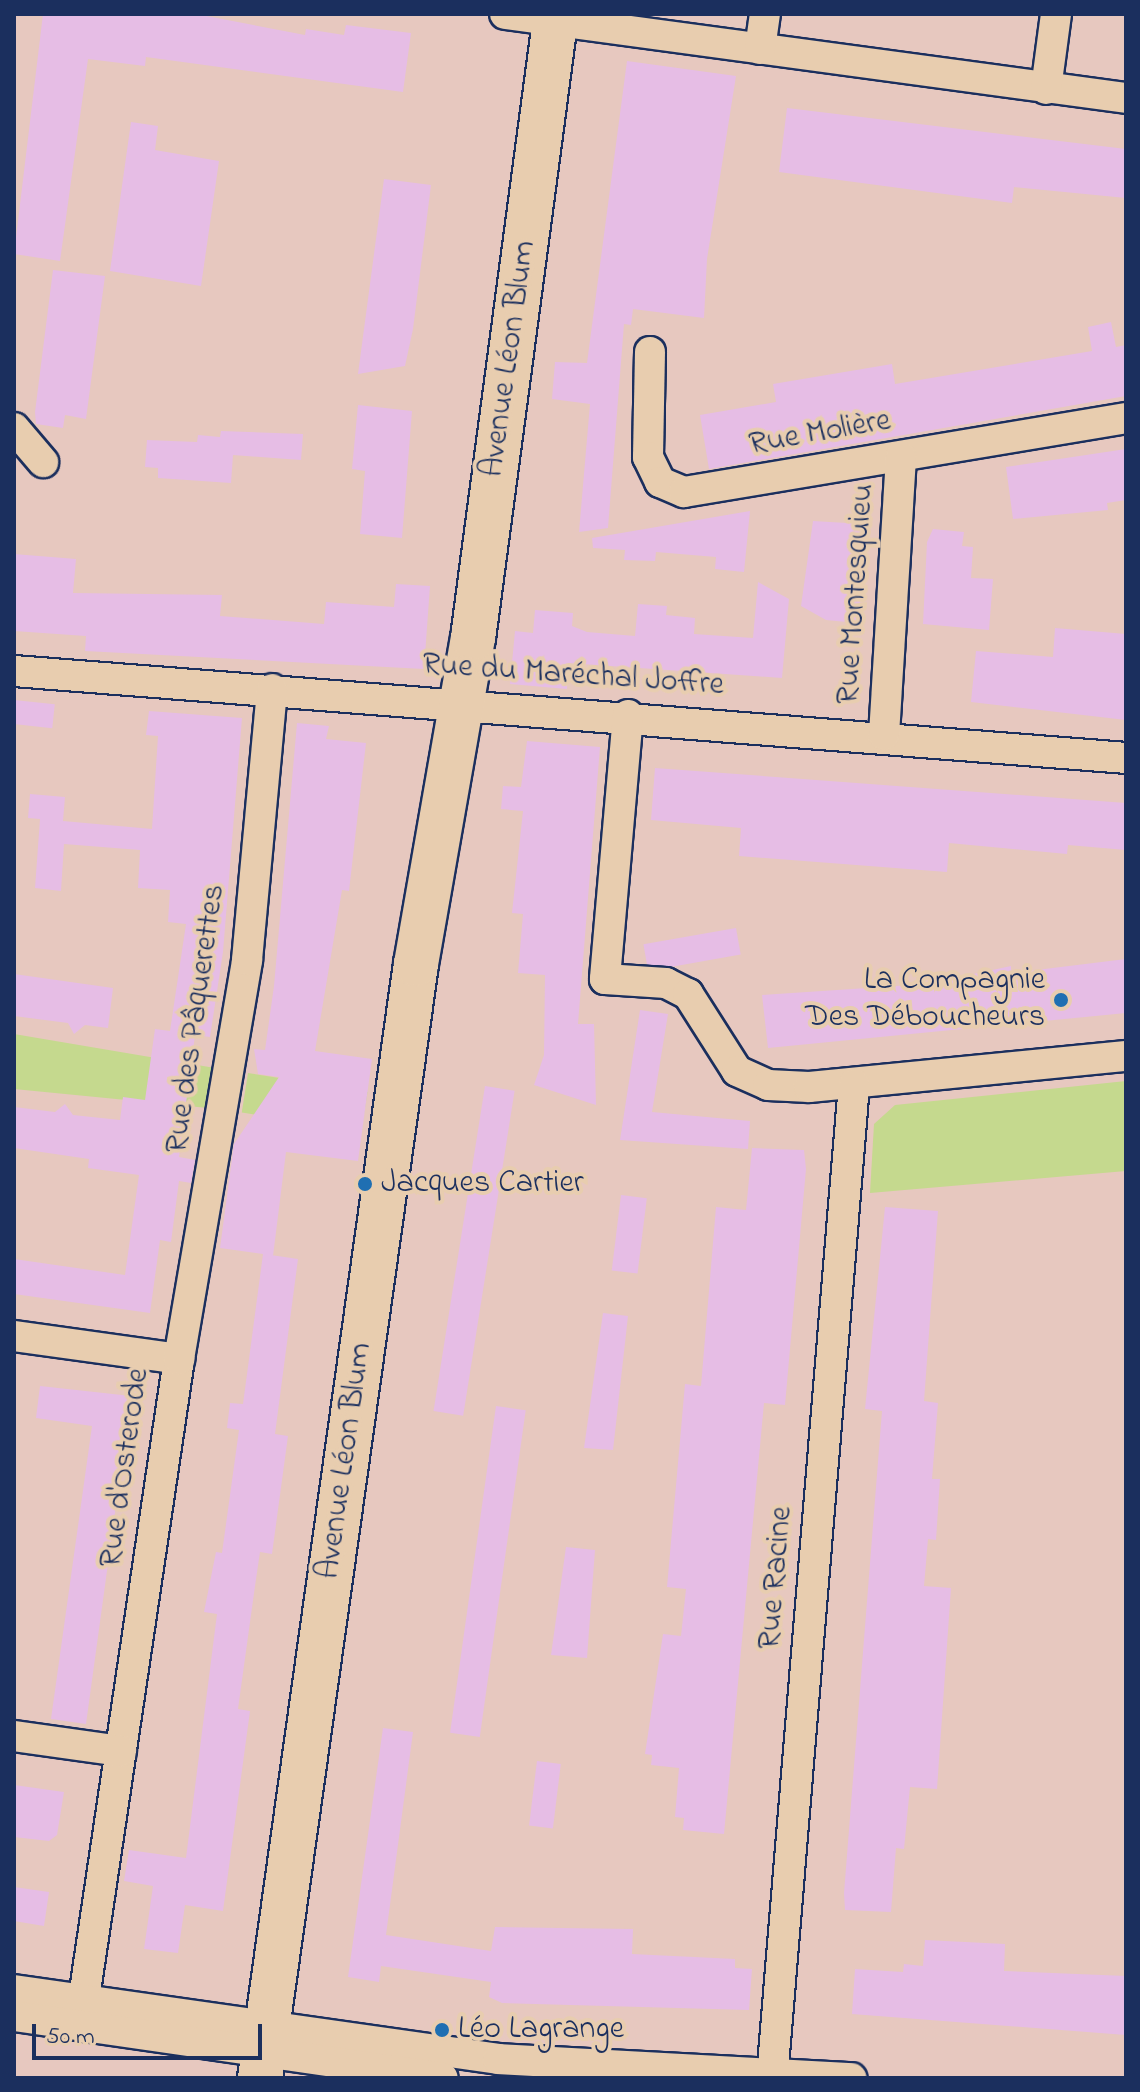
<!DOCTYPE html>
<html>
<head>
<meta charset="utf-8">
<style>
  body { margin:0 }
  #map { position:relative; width:1140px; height:2092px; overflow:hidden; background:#e7c8bf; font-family:"Indie Flower",sans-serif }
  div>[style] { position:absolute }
  .green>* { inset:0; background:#c5d98e; transform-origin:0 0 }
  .building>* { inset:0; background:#e6bde5; transform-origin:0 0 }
  .roads { filter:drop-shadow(2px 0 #1b2f5e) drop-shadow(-2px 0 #1b2f5e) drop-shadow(0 2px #1b2f5e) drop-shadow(0 -2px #1b2f5e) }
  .minor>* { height:30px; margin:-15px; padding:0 15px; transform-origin:15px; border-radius:15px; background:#e8cdaf }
  .primary>* { height:44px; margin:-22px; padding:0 22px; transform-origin:22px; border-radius:22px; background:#e8cdaf }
  .dots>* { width:22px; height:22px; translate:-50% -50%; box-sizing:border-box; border:4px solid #e8cdaf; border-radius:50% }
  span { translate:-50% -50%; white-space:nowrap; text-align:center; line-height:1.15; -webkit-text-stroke:8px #e8cdaf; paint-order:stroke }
  .street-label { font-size:32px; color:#1b2f5e }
  .poi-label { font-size:32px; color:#1b2f5e }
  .right { translate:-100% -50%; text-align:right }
  .left { translate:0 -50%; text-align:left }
  .frame { position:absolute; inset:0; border:16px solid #1b2f5e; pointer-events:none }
  .scale { position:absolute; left:32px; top:2024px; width:230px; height:36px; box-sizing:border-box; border:4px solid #1b2f5e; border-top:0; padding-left:10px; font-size:24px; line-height:28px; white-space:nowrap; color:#1b2f5e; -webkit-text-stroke:6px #e8cdaf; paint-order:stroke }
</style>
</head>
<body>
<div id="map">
  <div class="green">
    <i style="clip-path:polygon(14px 1034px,215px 1068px,208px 1108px,14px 1089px)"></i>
    <i style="left:248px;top:1073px;width:121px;height:40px;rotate:9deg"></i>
    <i style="clip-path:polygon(1126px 1081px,1126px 1171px,870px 1193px,874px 1124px,895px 1105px)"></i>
  </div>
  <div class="building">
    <i style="clip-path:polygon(43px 14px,196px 14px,305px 35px,306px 29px,344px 35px,346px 25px,411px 33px,403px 92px,146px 57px,145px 66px,88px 59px,60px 261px,14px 254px)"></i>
    <i style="clip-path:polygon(627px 61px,736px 76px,707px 259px,704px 318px,633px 309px,631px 325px,624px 324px,608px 528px,579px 532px,590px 404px,552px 399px,555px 362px,587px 363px)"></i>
    <i style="clip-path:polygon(787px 108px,1126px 149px,1126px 198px,1014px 187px,1012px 203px,779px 172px)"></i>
    <i style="clip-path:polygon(131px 122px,158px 126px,155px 150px,219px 161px,201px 286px,110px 271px)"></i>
    <i style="clip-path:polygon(384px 179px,431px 185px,413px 329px,405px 366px,358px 374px)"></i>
    <i style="clip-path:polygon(53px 270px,105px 276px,86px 419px,65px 415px,63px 428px,36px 424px,35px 412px)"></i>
    <i style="clip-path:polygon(1111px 322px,1116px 347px,1126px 345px,1126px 396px,709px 469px,700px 415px,776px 402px,773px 384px,892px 364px,895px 384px,1092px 351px,1088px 327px)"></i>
    <i style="clip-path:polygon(358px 405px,412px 411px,402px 538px,360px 534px,365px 471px,352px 469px)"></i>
    <i style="clip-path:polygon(221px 431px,303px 434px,301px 460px,233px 455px,231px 483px,158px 478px,158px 468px,145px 467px,147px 440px,197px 442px,198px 435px,220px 437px)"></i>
    <i style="clip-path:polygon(1126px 449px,1126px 500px,1107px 503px,1108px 510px,1013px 519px,1006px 467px)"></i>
    <i style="clip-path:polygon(750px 511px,744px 572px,715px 569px,716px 557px,656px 552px,655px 561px,624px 560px,625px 550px,593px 548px,592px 538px)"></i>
    <i style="clip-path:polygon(813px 521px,864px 524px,863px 541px,869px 542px,857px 623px,826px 620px,801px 606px)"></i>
    <i style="clip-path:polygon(933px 529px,964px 532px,962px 546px,973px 547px,971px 578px,993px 579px,989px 630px,923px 624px,927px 542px)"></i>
    <i style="clip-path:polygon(14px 554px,76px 559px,73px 593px,222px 595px,220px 616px,324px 624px,326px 602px,394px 607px,396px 584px,430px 586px,424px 669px,85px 651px,86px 636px,14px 631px)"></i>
    <i style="clip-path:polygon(758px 582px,789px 599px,782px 678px,568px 663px,567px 689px,510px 684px,515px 631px,533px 633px,535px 610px,573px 613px,572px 626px,587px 632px,635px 636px,638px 604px,667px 606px,666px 615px,695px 618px,694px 634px,753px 638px)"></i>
    <i style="clip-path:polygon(1055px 628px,1126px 634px,1126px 720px,971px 702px,976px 651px,1053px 657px)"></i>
    <i style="left:14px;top:700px;width:41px;height:24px;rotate:6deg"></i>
    <i style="clip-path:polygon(149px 711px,242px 718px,223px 952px,210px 1037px,195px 1035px,179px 1157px,195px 1160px,191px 1183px,179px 1181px,171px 1242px,160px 1240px,150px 1313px,14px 1294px,14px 1259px,125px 1275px,139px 1175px,88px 1168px,89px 1159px,14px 1148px,14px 1107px,55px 1112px,65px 1104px,73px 1115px,120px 1120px,123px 1097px,145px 1100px,155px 1029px,170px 1031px,186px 924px,168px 922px,170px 890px,138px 888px,140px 850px,64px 844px,61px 891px,35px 888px,40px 819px,28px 818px,30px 794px,65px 797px,63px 821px,152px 829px,158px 736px,146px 735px)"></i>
    <i style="clip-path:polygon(297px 723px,329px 726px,326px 739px,366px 743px,349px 891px,342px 890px,315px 1051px,372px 1059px,358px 1161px,286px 1152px,273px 1256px,264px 1254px,298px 1259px,275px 1434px,288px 1436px,272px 1554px,260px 1552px,255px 1586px,238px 1709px,250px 1711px,223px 1911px,185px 1905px,178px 1953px,144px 1949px,153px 1886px,124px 1881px,129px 1850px,186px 1858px,217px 1614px,204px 1612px,216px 1552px,222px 1553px,239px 1430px,227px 1428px,230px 1403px,243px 1404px,263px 1254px,220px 1248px,234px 1144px,279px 1077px,258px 1074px,254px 1049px,265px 1050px,274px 986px)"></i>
    <i style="clip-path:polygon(527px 741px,600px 747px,578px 1024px,594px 1024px,596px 1105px,534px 1085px,544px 1055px,545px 975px,518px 973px,523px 914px,512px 913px,523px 811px,501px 809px,503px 786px,521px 787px)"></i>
    <i style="clip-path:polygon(655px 768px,1126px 803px,1126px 850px,1068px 845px,1067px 854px,949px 843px,947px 872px,739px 856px,741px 828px,651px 820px)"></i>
    <i style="left:736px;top:928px;width:27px;height:94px;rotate:80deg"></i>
    <i style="clip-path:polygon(1126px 959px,1126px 1013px,768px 1048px,762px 995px,927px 984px,1011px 966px,1011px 973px)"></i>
    <i style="clip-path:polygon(14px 974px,113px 988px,108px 1028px,85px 1025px,74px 1034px,68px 1023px,14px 1016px)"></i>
    <i style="clip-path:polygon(640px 1010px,668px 1014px,652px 1112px,750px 1121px,748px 1149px,620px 1140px)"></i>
    <i style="left:485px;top:1086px;width:30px;height:329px;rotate:9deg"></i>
    <i style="clip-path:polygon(752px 1148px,804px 1150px,806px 1169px,785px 1405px,764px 1403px,724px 1834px,683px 1830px,684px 1818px,675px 1817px,679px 1768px,651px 1765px,652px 1755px,645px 1754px,663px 1634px,681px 1636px,686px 1589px,667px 1587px,685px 1384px,701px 1386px,716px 1207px,746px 1210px)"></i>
    <i style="left:621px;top:1195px;width:26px;height:76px;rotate:7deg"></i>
    <i style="clip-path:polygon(885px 1207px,938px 1211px,924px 1401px,938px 1403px,932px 1479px,940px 1479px,936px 1540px,928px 1539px,924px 1586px,951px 1588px,937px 1789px,910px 1787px,904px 1849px,896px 1848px,891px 1912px,845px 1910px,844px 1893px,882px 1411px,865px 1409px)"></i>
    <i style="clip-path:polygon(603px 1313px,628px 1316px,613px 1450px,584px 1448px)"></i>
    <i style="clip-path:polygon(40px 1386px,131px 1396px,86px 1724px,51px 1719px,92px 1426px,36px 1418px)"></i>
    <i style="left:496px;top:1406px;width:30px;height:330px;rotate:8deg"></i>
    <i style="clip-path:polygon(566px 1547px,595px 1550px,587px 1658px,551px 1655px)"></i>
    <i style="clip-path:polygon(383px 1728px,413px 1732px,386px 1935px,491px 1951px,495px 1927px,633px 1929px,632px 1954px,735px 1959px,735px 1968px,752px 1969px,749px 2010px,502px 2003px,489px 1997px,491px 1982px,381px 1966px,379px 1982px,348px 1977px)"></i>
    <i style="left:537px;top:1761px;width:24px;height:65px;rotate:7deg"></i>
    <i style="clip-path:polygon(14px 1785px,64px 1792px,57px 1835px,49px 1841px,14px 1837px)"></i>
    <i style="clip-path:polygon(14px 1887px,49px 1892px,44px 1926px,14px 1921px)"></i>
    <i style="clip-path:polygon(925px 1940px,1005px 1944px,1004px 1971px,1126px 1976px,1126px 2035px,852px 2014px,855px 1969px,903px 1972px,904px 1964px,923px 1966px)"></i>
  </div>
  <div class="roads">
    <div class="minor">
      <i style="left:505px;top:14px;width:627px;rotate:7.7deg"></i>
      <i style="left:760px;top:49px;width:35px;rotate:-82deg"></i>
      <i style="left:1046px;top:89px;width:76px;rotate:-82.4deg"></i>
      <i style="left:650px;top:352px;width:105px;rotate:91.1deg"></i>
      <i style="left:648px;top:457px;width:28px;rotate:64deg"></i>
      <i style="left:660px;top:482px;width:26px;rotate:23deg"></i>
      <i style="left:684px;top:492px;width:448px;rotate:-9.5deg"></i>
      <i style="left:14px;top:428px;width:45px;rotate:49.5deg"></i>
      <i style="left:14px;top:671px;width:1115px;rotate:4.47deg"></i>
      <i style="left:628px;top:715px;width:265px;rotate:95deg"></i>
      <i style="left:605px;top:979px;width:61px;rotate:3.8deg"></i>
      <i style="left:666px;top:983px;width:25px;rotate:27deg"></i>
      <i style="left:688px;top:994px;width:91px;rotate:57.5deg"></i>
      <i style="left:737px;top:1071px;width:34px;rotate:24deg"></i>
      <i style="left:768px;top:1085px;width:41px;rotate:2.8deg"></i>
      <i style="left:809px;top:1087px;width:319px;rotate:-5.6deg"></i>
      <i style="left:884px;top:735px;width:279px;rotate:-86.5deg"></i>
      <i style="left:14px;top:1336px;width:167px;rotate:7.9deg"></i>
      <i style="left:179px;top:1359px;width:673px;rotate:98.46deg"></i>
      <i style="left:179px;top:1359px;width:405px;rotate:-80.3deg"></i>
      <i style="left:247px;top:960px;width:272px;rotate:-84.7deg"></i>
      <i style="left:14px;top:1736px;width:108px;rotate:8deg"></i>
      <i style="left:14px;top:1990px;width:489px;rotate:8.1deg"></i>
      <i style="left:498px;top:2059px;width:354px;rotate:3.1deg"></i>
      <i style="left:14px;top:2016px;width:433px;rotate:8.2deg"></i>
      <i style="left:772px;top:2078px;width:997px;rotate:-85.28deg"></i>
    </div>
    <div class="primary">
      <i style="left:260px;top:2078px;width:1125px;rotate:-82.03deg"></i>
      <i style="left:416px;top:964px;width:331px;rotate:-80.1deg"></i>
      <i style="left:473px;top:638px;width:629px;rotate:-82.42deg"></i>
    </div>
  </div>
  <div class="dots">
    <i style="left:1061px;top:1000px;background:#1f6fb2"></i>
    <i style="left:365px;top:1184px;background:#1f6fb2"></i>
    <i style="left:442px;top:2030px;background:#1f6fb2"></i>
  </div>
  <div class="street-label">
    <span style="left:510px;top:359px;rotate:-82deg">Avenue Léon Blum</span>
    <span style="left:820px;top:434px;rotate:-10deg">Rue Molière</span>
    <span style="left:857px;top:594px;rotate:-86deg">Rue Montesquieu</span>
    <span style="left:573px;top:676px;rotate:4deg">Rue du Maréchal Joffre</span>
    <span style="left:197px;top:1019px;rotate:-82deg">Rue des Pâquerettes</span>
    <span style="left:346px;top:1461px;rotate:-82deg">Avenue Léon Blum</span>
    <span style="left:126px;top:1468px;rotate:-82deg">Rue d'Osterode</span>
    <span style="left:777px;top:1578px;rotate:-85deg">Rue Racine</span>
  </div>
  <div class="poi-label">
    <span class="right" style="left:1045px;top:1000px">La Compagnie<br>Des Déboucheurs</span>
    <span class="left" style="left:381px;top:1184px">Jacques Cartier</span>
    <span class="left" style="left:458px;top:2030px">Léo Lagrange</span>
  </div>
  <div class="frame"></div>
  <div class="scale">50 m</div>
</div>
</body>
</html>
